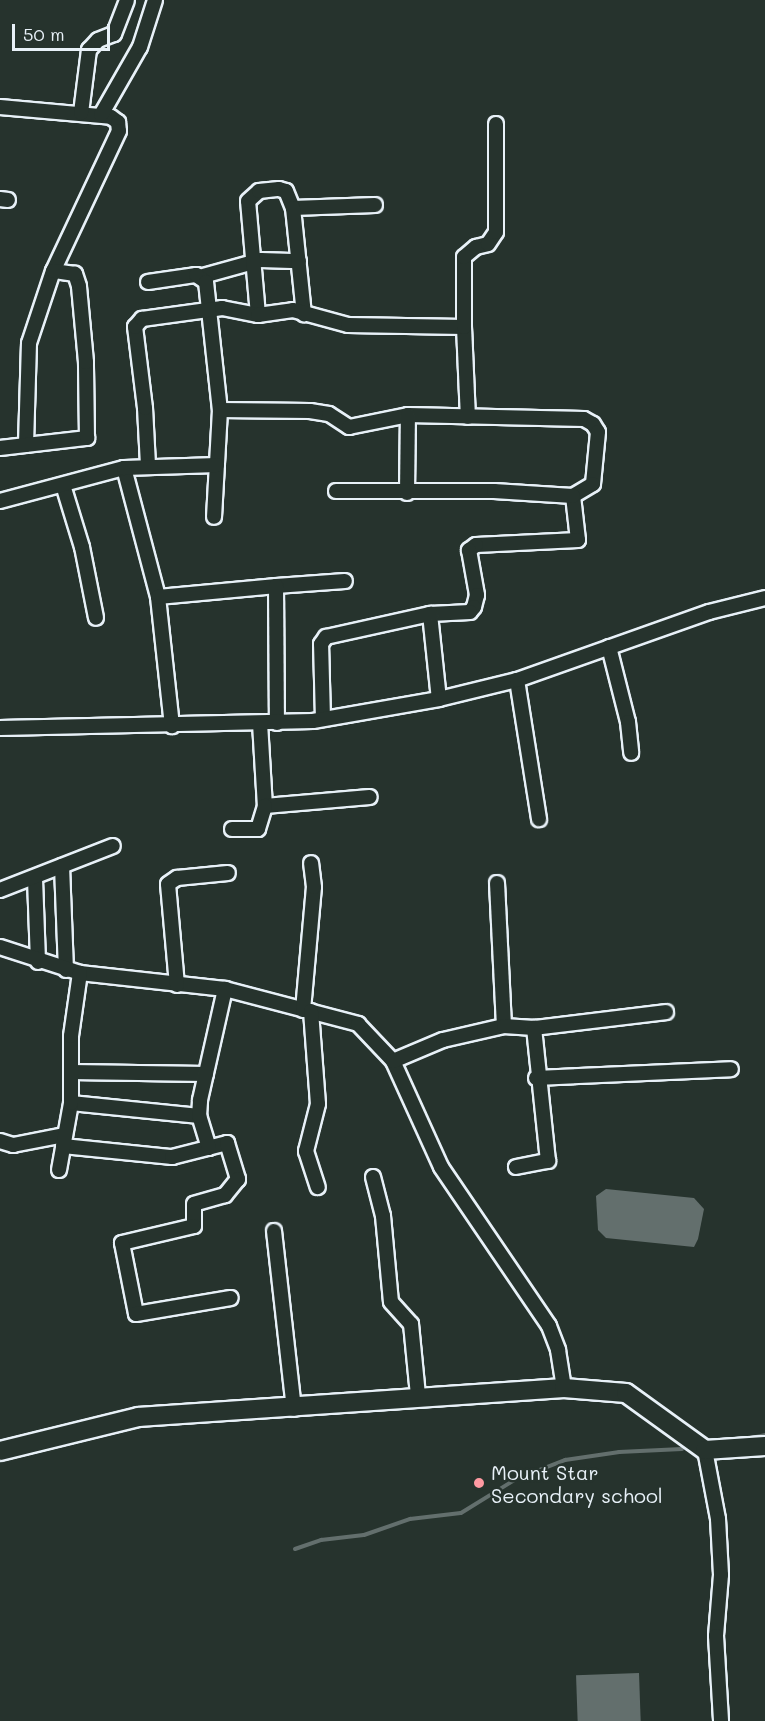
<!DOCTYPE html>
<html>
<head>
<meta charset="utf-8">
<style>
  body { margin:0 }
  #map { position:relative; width:765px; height:1721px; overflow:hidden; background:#26332d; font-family:Mali,sans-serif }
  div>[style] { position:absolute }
  .water>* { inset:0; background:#636f6d; transform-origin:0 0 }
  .stream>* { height:4px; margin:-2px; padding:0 2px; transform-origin:2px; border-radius:2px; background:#636f6d }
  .roads { filter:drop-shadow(2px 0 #e8f1f8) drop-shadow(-2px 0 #e8f1f8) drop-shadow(0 2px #e8f1f8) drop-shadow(0 -2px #e8f1f8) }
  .minor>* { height:14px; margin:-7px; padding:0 7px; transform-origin:7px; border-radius:7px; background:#26332d }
  .tertiary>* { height:18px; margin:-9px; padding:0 9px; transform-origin:9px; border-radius:9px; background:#26332d }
  .dots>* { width:16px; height:16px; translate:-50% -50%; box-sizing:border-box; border:3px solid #26332d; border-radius:50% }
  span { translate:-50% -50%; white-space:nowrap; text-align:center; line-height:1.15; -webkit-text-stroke:5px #26332d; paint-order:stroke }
  .poi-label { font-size:20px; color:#e8f1f8 }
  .left { translate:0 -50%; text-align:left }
  .scale { position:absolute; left:12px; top:24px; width:98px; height:27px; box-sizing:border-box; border:3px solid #e8f1f8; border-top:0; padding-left:8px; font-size:18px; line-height:21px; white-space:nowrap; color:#e8f1f8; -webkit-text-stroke:4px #26332d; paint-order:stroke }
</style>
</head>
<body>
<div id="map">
  <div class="water">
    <i style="clip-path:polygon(606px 1189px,694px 1198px,704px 1209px,698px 1239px,694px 1247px,606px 1238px,598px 1230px,596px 1196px)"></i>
    <i style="left:639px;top:1673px;width:48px;height:63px;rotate:88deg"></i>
  </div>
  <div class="stream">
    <i style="left:751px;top:1438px;width:14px;rotate:-12deg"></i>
    <i style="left:295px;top:1549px;width:28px;rotate:-19deg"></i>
    <i style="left:321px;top:1540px;width:43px;rotate:-6.6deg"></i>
    <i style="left:364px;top:1535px;width:49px;rotate:-19.2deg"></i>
    <i style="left:410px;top:1519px;width:51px;rotate:-6.7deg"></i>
    <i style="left:461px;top:1513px;width:65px;rotate:-31.7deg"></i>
    <i style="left:516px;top:1479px;width:53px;rotate:-21.2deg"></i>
    <i style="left:565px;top:1460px;width:55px;rotate:-8.4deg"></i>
    <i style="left:619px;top:1452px;width:63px;rotate:-2.7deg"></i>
  </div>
  <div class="roads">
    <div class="minor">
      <i style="left:0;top:107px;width:111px;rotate:5.1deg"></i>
      <i style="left:111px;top:117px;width:9px;rotate:36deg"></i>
      <i style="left:118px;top:122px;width:9px;rotate:84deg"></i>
      <i style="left:119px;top:131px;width:155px;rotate:115.2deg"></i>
      <i style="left:53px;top:271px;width:76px;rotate:108.4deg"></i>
      <i style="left:29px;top:343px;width:102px;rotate:91.7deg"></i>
      <i style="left:81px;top:113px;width:64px;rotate:-82.8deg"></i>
      <i style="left:89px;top:50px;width:13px;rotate:-48deg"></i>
      <i style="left:98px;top:40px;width:17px;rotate:-21deg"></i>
      <i style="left:114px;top:34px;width:36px;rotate:-69deg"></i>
      <i style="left:101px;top:115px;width:78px;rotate:-60.2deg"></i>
      <i style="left:140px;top:47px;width:49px;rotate:-72.3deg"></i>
      <i style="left:0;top:199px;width:8px;rotate:7deg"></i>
      <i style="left:293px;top:208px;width:82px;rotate:-2.1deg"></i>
      <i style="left:203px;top:276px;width:60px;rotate:-15.4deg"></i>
      <i style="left:261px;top:260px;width:38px;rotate:2deg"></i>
      <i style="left:148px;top:282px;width:49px;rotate:-8.3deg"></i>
      <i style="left:196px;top:275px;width:12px;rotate:35deg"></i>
      <i style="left:206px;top:282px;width:129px;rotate:83.8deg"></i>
      <i style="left:220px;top:410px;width:107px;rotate:93.2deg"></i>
      <i style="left:258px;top:315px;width:114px;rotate:-95deg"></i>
      <i style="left:248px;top:201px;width:15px;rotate:-42deg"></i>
      <i style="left:259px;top:191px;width:20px;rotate:-6deg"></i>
      <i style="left:279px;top:189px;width:7px;rotate:16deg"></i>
      <i style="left:286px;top:191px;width:18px;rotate:68deg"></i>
      <i style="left:293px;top:208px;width:107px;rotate:84.1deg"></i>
      <i style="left:464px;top:327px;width:90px;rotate:87.5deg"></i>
      <i style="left:220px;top:410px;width:90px;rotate:0.6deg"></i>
      <i style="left:310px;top:411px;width:19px;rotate:9deg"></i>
      <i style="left:329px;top:414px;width:24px;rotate:33deg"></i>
      <i style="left:349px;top:427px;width:60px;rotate:-11.5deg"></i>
      <i style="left:408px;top:415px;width:176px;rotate:1.3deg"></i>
      <i style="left:584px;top:419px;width:10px;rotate:29deg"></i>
      <i style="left:593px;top:424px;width:9px;rotate:58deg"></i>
      <i style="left:598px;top:432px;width:52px;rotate:95.5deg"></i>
      <i style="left:593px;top:484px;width:23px;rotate:149deg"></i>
      <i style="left:573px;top:496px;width:44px;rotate:83.5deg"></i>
      <i style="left:578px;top:540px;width:102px;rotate:177.2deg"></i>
      <i style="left:476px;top:545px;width:9px;rotate:144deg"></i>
      <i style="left:469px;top:550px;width:46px;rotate:79.9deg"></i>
      <i style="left:477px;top:595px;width:12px;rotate:104deg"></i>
      <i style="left:474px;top:607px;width:6px;rotate:129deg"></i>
      <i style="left:470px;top:612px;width:40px;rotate:177.1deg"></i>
      <i style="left:430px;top:614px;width:85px;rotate:84deg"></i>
      <i style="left:0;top:448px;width:88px;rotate:-6.6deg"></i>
      <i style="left:87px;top:438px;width:76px;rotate:-90.8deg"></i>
      <i style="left:86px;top:362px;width:76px;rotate:-95.3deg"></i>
      <i style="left:79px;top:286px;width:13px;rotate:-108deg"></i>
      <i style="left:75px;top:274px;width:22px;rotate:-172deg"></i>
      <i style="left:148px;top:465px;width:57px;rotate:-93deg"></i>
      <i style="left:145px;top:408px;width:82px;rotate:-97deg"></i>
      <i style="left:135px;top:327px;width:11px;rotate:-49deg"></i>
      <i style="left:142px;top:319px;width:81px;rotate:-7.8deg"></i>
      <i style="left:222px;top:308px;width:37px;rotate:11deg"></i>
      <i style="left:258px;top:315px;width:35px;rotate:-8deg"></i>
      <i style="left:293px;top:310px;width:57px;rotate:15.3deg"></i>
      <i style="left:348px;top:325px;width:116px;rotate:1deg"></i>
      <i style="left:464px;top:327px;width:70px;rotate:-90deg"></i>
      <i style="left:464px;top:257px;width:16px;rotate:-40deg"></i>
      <i style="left:476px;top:247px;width:12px;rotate:-14deg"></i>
      <i style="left:488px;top:244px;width:14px;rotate:-56deg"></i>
      <i style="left:496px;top:232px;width:108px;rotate:-90deg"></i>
      <i style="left:124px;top:468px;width:133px;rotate:75.2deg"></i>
      <i style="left:158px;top:597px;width:130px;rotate:83.8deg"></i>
      <i style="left:63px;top:485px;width:65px;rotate:73deg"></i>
      <i style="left:82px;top:547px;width:72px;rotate:78.8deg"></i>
      <i style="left:336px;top:491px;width:158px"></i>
      <i style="left:494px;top:491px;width:79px;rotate:3.6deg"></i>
      <i style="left:407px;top:493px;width:78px;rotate:-89.3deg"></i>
      <i style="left:0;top:501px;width:128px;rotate:-14.9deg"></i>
      <i style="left:124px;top:468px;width:93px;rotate:-1.8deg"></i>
      <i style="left:276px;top:586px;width:69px;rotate:-4.1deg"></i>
      <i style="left:158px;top:597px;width:119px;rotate:-5.3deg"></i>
      <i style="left:276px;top:586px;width:137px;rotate:89.6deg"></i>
      <i style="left:609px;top:647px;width:77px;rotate:75.8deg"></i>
      <i style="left:628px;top:722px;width:31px;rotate:84deg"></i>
      <i style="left:517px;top:680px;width:141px;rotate:81deg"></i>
      <i style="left:323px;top:719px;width:75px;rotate:-91.5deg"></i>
      <i style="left:321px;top:644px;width:9px;rotate:-54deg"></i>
      <i style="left:326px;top:637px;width:107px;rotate:-12.5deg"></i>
      <i style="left:260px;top:723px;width:83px;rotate:86.6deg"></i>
      <i style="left:265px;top:806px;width:105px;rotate:-4.9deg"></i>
      <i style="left:0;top:728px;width:313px;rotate:-1.3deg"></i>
      <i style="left:313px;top:721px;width:128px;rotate:-9.9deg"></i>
      <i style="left:439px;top:699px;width:80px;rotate:-13.7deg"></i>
      <i style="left:517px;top:680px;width:204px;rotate:-19.5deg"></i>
      <i style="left:709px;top:612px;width:58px;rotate:-14deg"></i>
      <i style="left:232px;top:829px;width:26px"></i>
      <i style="left:258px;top:829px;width:24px;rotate:-73deg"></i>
      <i style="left:62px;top:866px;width:104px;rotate:87.8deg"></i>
      <i style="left:35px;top:879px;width:83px;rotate:87.9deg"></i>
      <i style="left:497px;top:883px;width:143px;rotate:87.2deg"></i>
      <i style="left:0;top:890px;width:121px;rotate:-21.3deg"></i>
      <i style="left:0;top:947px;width:84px;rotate:18deg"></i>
      <i style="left:80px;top:973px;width:146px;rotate:6.3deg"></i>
      <i style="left:225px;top:989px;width:138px;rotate:14.7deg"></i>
      <i style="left:358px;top:1024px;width:51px;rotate:46.6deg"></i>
      <i style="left:393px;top:1061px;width:116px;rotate:65.6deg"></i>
      <i style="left:441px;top:1167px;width:192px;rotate:55.8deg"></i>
      <i style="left:549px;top:1326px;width:26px;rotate:69deg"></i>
      <i style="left:558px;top:1350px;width:38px;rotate:81deg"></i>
      <i style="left:177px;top:985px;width:101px;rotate:-95.1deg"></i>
      <i style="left:168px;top:884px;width:11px;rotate:-34deg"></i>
      <i style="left:177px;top:878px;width:51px;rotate:-5.6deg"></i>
      <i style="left:303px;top:1010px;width:123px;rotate:-84.9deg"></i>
      <i style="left:314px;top:887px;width:24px;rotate:-97deg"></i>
      <i style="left:311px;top:1011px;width:93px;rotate:85.7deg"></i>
      <i style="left:318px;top:1104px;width:49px;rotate:104.3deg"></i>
      <i style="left:306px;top:1151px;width:38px;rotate:72deg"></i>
      <i style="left:393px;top:1061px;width:54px;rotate:-22.8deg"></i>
      <i style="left:443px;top:1040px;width:63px;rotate:-12.9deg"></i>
      <i style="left:504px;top:1026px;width:30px;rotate:4deg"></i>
      <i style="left:534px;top:1028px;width:133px;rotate:-6.9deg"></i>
      <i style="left:71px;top:1072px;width:135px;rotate:0.8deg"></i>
      <i style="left:536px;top:1078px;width:195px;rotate:-2.6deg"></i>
      <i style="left:71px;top:1103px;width:129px;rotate:5.8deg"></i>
      <i style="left:0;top:1141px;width:14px;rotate:17deg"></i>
      <i style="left:13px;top:1145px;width:53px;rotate:-10.9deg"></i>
      <i style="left:63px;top:1146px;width:110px;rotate:5.8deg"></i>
      <i style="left:172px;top:1157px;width:57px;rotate:-14.3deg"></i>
      <i style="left:227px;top:1143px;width:38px;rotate:73deg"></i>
      <i style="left:238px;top:1179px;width:21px;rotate:129deg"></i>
      <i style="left:225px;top:1195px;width:32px;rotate:164deg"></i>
      <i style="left:194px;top:1204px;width:22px;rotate:90deg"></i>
      <i style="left:194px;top:1226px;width:74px;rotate:166.7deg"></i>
      <i style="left:122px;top:1243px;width:72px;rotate:78.8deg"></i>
      <i style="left:136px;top:1314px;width:96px;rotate:-9.6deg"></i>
      <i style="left:209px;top:1148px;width:34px;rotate:-107deg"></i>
      <i style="left:199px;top:1116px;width:16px;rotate:-86deg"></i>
      <i style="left:200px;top:1100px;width:114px;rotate:-77.3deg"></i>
      <i style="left:516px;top:1167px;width:33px;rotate:-11deg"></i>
      <i style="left:548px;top:1161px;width:134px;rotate:-96deg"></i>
      <i style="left:59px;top:1170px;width:68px;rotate:-79.8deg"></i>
      <i style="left:71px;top:1103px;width:67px;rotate:-90deg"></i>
      <i style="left:71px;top:1036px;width:64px;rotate:-81.9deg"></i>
      <i style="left:373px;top:1177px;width:40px;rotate:75.6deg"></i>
      <i style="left:383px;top:1216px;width:86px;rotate:84.7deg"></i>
      <i style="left:391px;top:1302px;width:30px;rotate:48deg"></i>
      <i style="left:411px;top:1324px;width:72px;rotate:84.4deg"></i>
      <i style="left:274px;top:1231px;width:179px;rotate:83.6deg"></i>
      <i style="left:705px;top:1450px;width:70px;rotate:79.3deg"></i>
      <i style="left:718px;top:1519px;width:56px;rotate:86.9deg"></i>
      <i style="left:721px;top:1575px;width:61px;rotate:94.7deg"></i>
      <i style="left:716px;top:1636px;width:85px;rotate:86.6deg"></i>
    </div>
    <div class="tertiary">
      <i style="left:0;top:1451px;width:142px;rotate:-13.8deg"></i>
      <i style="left:138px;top:1417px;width:427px;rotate:-3.9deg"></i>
      <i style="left:564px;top:1388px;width:62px;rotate:4.6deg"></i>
      <i style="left:626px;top:1393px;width:97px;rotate:35.8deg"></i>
      <i style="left:705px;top:1450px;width:60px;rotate:-3.8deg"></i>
    </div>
  </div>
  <div class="dots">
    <i style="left:479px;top:1483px;background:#ff9aa2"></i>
  </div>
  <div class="poi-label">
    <span class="left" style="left:491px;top:1484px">Mount Star<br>Secondary school</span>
  </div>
  <div class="scale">50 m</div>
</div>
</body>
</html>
